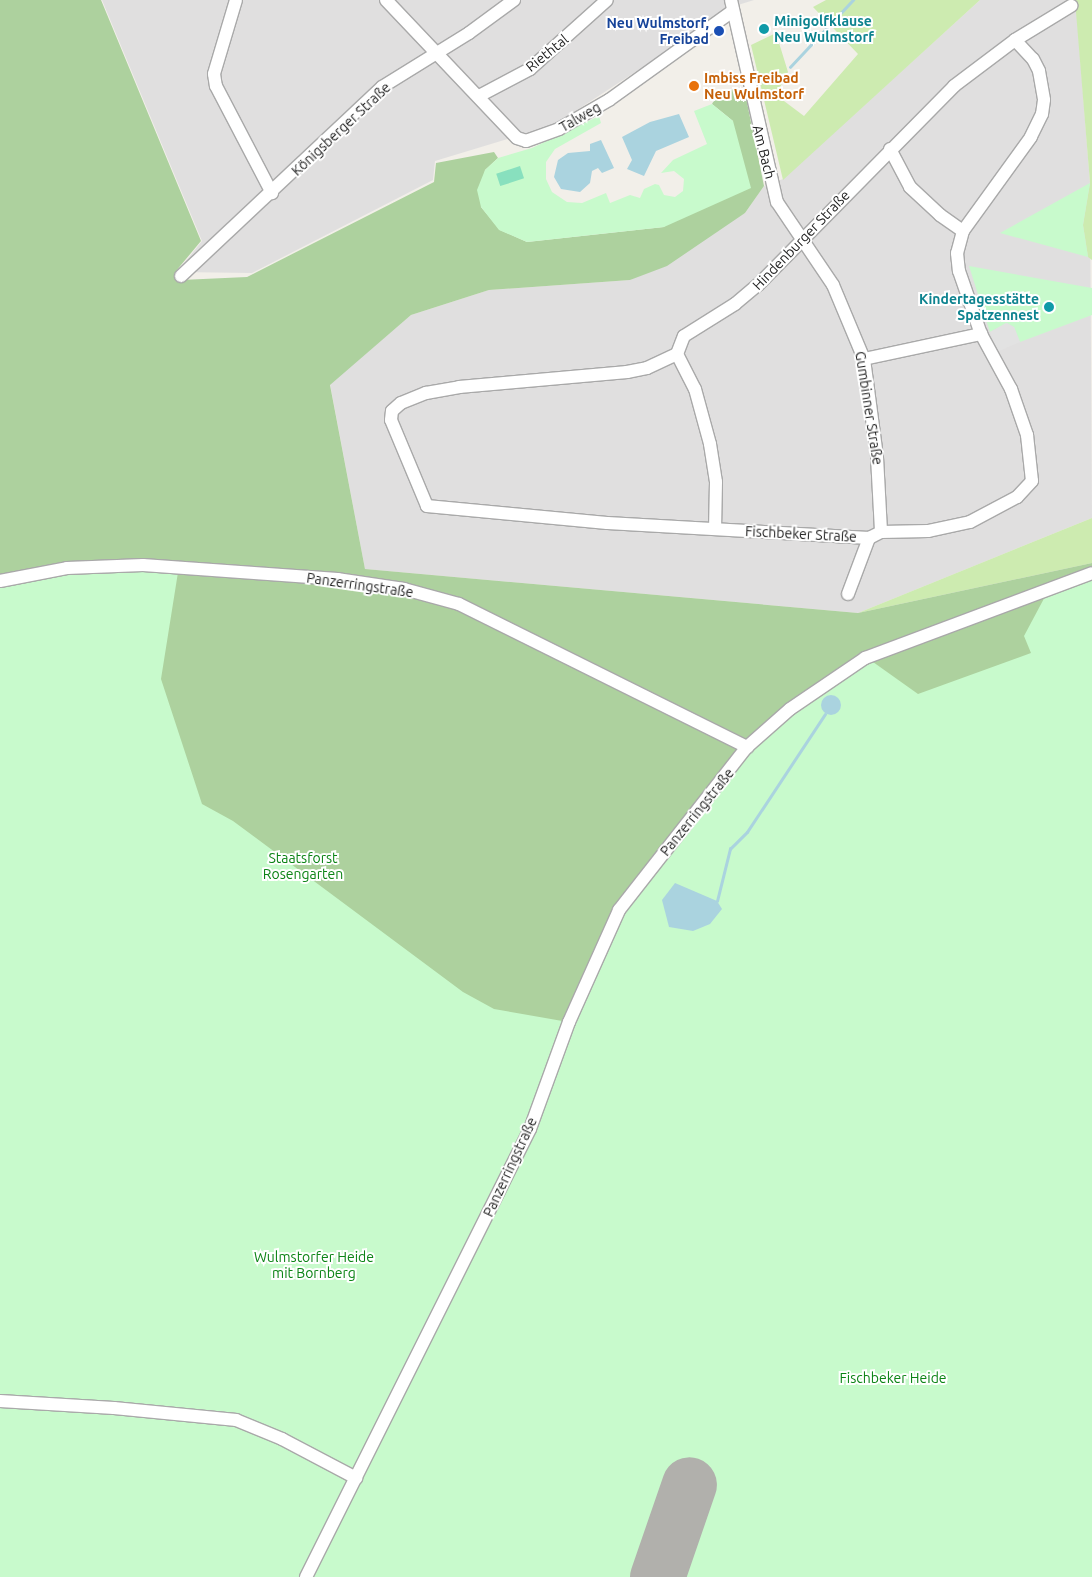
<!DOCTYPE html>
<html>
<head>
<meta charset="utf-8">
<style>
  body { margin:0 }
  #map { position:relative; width:1092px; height:1577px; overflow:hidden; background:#f2efe9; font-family:Ubuntu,sans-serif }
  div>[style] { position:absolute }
  .residential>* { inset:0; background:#e0dfdf }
  .grass>* { inset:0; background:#cdebb0 }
  .forest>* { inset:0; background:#add19e }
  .park>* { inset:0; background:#c8facc }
  .pitch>* { inset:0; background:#88e0be; transform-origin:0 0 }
  .parking>* { inset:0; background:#e2e2e2 }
  .water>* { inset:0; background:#aad3df }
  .round { border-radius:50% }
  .stream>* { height:2.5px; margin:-1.25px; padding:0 1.25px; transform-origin:1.25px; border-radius:1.25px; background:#aad3df }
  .runway>* { height:55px; margin:-27.5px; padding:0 27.5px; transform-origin:27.5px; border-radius:27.5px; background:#b1b0ac }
  .roads { filter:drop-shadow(1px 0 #a9a9a9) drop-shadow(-1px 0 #a9a9a9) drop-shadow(0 1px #a9a9a9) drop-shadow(0 -1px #a9a9a9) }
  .minor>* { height:12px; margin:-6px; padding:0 6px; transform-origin:6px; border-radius:6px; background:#fff }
  .dots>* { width:14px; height:14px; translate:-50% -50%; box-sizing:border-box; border:2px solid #fff; border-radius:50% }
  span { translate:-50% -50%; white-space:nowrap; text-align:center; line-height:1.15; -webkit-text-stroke:4px #fff; paint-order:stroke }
  .culture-label { font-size:14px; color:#0d838f; font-weight:700 }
  .left { translate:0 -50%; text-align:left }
  .right { translate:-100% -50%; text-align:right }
  .transit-label { font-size:14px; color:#164399; font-weight:700 }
  .street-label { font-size:14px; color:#222 }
  .food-label { font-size:14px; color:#c56008; font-weight:700 }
  .park-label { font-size:14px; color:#0c8416 }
</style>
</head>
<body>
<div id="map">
  <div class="residential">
    <i style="clip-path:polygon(102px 0,754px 0,738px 5px,554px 125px,435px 161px,433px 180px,252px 273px,177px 272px,202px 241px)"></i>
    <i style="clip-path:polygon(980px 0,1075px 0,1076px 4px,1090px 183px,1092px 518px,858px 613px,365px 569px,330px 384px,411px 315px,489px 290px,630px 280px,745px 213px,764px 186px,783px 179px)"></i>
  </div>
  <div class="grass">
    <i style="clip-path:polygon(826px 0,980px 0,783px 180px,751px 45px,776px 33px,788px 72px,776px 95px,804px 116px,858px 54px,813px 7px)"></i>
    <i style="clip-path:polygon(1075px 0,1092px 0,1092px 260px,1088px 257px,1083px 225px,1090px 183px)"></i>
    <i style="clip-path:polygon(1092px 518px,1092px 563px,858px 613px)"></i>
  </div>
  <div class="forest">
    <i style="clip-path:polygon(0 0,101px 0,201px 241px,176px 271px,181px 280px,247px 277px,434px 182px,436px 163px,494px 152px,498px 158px,485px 170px,481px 207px,500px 230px,527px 242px,664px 227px,733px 121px,712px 104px,719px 91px,744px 88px,764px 186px,745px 213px,667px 266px,630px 280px,489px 290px,411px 315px,330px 385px,365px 569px,858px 613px,1092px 563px,1092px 668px,0 1403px)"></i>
  </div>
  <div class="park">
    <i style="clip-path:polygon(712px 104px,733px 121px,751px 188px,664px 227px,527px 242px,499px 230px,481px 207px,477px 190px,485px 170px,498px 158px,532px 148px,599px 116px,601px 123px,555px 149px,546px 162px,546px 179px,552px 192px,567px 202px,582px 203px,606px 193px,610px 203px,630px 195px,640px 198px,644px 189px,655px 184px,659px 185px,664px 195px,675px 197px,683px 191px,684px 179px,674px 171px,661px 173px,673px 160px,707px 144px,694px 111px)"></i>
    <i style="clip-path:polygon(1090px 183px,1083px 225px,1088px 257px,1000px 233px)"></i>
    <i style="clip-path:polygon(969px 266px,1092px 288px,1092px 315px,1020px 342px,1014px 327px,1007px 323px,990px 332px)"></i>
    <i style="clip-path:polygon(179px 566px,161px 679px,202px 804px,233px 821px,463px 992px,494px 1009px,568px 1022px,619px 910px,738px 762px,840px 674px,873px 662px,918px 694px,1031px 653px,1024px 636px,1048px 591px,1092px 573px,1092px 1577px,0 1577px,0 581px,16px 575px)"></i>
  </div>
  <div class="pitch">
    <i style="left:520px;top:166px;width:13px;height:25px;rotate:72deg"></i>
  </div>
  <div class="parking">
    <i style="clip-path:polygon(1006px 323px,1014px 327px,1020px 342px,997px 352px,990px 332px)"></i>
  </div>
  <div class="water">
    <i style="clip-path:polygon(679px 114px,689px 137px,656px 151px,644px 176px,627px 169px,632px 160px,622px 137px,650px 122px)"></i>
    <i style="clip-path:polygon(601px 140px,614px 168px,602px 173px,598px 168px,592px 171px,590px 183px,580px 192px,561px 189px,554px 177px,558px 160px,568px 153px,590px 151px,590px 144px)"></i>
    <i class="round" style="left:821px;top:695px;width:20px;height:20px"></i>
    <i style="clip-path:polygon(675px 883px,717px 901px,722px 909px,710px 924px,693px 931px,669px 927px,662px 900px)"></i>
  </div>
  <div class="stream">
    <i style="left:790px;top:67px;width:92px;rotate:-46.8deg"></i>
    <i style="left:717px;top:901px;width:54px;rotate:-76deg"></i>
    <i style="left:730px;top:849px;width:24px;rotate:-45deg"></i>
    <i style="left:747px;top:832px;width:141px;rotate:-56.5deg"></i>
  </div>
  <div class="runway">
    <i style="left:657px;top:1577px;width:98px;rotate:-71deg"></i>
  </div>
  <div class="roads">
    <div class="minor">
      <i style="left:236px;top:0;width:77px;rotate:106.6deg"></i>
      <i style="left:214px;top:74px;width:12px;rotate:81deg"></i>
      <i style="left:216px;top:86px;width:121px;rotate:62.4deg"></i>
      <i style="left:386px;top:0;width:190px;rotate:46.5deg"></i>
      <i style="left:517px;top:138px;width:9px;rotate:18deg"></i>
      <i style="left:526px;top:141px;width:35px;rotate:-20deg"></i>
      <i style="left:559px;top:129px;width:58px;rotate:-30.1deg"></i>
      <i style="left:609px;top:100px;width:153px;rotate:-35.7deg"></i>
      <i style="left:731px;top:0;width:207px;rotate:77.2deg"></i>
      <i style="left:777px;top:202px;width:100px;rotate:56deg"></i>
      <i style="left:833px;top:285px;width:80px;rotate:67.3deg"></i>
      <i style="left:864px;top:359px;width:99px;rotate:82.4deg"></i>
      <i style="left:877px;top:457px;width:75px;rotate:86.9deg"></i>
      <i style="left:1015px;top:40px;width:26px;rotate:47deg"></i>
      <i style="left:1033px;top:59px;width:13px;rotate:63deg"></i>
      <i style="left:1039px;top:71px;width:29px;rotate:80deg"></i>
      <i style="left:1044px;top:100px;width:14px;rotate:98deg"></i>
      <i style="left:1042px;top:114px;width:25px;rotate:116deg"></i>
      <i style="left:1031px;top:137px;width:116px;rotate:125.9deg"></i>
      <i style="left:963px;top:231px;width:23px;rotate:105deg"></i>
      <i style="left:957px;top:253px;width:18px;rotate:84deg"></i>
      <i style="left:959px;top:271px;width:67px;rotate:70.8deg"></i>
      <i style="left:981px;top:334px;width:63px;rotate:61.4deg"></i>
      <i style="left:1011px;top:389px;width:49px;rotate:70.8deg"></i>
      <i style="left:1027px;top:435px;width:46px;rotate:83.8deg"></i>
      <i style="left:1032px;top:481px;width:22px;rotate:133deg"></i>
      <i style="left:1017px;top:497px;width:53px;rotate:152deg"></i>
      <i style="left:970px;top:522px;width:43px;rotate:167.9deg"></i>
      <i style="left:928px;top:531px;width:47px;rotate:178.8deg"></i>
      <i style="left:881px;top:532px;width:13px;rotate:153deg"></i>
      <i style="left:869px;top:538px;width:262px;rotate:-176.7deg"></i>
      <i style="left:607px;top:523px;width:181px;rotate:-174.6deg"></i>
      <i style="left:427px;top:506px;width:93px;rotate:-112.7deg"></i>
      <i style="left:391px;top:420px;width:9px;rotate:-84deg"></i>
      <i style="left:392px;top:411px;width:12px;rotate:-42deg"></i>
      <i style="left:401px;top:403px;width:27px;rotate:-22deg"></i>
      <i style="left:426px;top:393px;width:34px;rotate:-10deg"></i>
      <i style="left:459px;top:387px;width:169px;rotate:-5.1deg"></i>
      <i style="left:627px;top:372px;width:20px;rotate:-11deg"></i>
      <i style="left:647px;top:368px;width:33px;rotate:-25deg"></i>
      <i style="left:677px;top:354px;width:19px;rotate:-69deg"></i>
      <i style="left:684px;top:336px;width:60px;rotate:-32.1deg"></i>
      <i style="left:735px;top:304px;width:30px;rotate:-40deg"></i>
      <i style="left:758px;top:285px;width:279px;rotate:-45.4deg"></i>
      <i style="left:954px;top:86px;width:76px;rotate:-37deg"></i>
      <i style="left:1015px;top:40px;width:66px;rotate:-31.3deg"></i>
      <i style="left:479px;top:96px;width:58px;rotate:-27.9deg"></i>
      <i style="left:530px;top:69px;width:103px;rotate:-41.9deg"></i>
      <i style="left:890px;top:149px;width:43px;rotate:62.2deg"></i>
      <i style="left:910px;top:187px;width:41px;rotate:43deg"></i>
      <i style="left:940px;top:215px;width:28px;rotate:35deg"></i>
      <i style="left:181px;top:276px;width:276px;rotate:-43.2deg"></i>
      <i style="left:382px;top:87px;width:102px;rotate:-31.8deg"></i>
      <i style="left:469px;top:33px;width:56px;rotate:-36.3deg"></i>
      <i style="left:677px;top:354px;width:39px;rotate:63deg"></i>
      <i style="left:695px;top:389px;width:57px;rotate:74.7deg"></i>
      <i style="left:710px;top:444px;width:38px;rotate:81deg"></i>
      <i style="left:716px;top:482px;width:47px;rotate:91.2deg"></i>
      <i style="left:864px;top:359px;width:120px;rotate:-12.1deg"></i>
      <i style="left:0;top:581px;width:68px;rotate:-11deg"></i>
      <i style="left:67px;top:568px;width:76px;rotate:-2.3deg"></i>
      <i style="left:143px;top:565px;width:195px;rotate:4.1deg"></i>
      <i style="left:337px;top:579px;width:68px;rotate:8.5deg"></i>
      <i style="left:404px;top:589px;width:57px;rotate:15.3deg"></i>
      <i style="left:459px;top:604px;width:322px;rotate:26.4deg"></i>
      <i style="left:848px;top:594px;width:60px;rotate:-69.4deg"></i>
      <i style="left:0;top:1401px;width:114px;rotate:3.5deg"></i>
      <i style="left:114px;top:1408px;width:123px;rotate:5.6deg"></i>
      <i style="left:236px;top:1420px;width:50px;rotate:22.4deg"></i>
      <i style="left:282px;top:1439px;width:84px;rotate:27.8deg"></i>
      <i style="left:306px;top:1577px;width:501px;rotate:-63.43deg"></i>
      <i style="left:530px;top:1129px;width:114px;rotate:-70deg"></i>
      <i style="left:569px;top:1022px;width:123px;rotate:-65.9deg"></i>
      <i style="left:619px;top:910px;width:207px;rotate:-51.9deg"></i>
      <i style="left:747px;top:747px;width:57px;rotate:-41.5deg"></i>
      <i style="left:790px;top:709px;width:91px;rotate:-34.2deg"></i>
      <i style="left:865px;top:658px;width:242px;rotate:-20.5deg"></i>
    </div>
  </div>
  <div class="dots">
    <i style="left:764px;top:29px;background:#0f9aa8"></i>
    <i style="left:719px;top:31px;background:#1a4fb4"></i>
    <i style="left:694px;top:86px;background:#e8710a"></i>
    <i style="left:1049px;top:307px;background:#0f9aa8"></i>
  </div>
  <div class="culture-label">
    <span class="left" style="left:774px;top:29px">Minigolfklause<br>Neu Wulmstorf</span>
    <span class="right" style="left:1039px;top:307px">Kindertagesstätte<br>Spatzennest</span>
  </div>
  <div class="transit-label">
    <span class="right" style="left:709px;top:31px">Neu Wulmstorf,<br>Freibad</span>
  </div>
  <div class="street-label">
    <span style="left:547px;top:53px;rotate:-39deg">Riethtal</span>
    <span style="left:580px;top:117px;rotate:-30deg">Talweg</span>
    <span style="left:341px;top:129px;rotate:-43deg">Königsberger Straße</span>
    <span style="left:764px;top:152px;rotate:76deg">Am Bach</span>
    <span style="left:801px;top:240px;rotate:-46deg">Hindenburger Straße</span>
    <span style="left:869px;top:408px;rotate:81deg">Gumbinner Straße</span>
    <span style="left:801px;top:534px;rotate:3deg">Fischbeker Straße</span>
    <span style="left:360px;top:585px;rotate:8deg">Panzerringstraße</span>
    <span style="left:697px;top:812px;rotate:-51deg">Panzerringstraße</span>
    <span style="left:510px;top:1167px;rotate:-65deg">Panzerringstraße</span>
  </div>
  <div class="food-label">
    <span class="left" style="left:704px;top:86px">Imbiss Freibad<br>Neu Wulmstorf</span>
  </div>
  <div class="park-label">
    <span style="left:303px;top:866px">Staatsforst<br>Rosengarten</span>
    <span style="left:314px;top:1265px">Wulmstorfer Heide<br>mit Bornberg</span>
    <span style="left:893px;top:1378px">Fischbeker Heide</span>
  </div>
</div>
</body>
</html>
